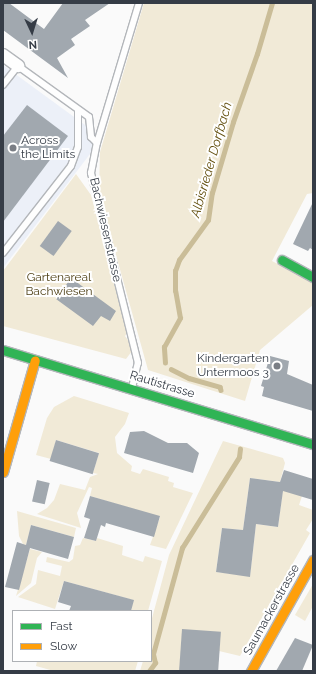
<!DOCTYPE html>
<html>
<head>
<meta charset="utf-8">
<style>
  body { margin:0 }
  #map { position:relative; width:316px; height:674px; overflow:hidden; background:#fafafa; font-family:Raleway,sans-serif }
  div>[style] { position:absolute }
  .built>* { inset:0; background:#ecf0f8 }
  .green>* { inset:0; background:#f1ead7 }
  .stream>* { height:4.5px; margin:-2.25px; padding:0 2.25px; transform-origin:2.25px; border-radius:2.25px; background:#cabd98 }
  .building>* { inset:0; background:#a1a8af; transform-origin:0 0 }
  .roads { filter:drop-shadow(1px 0 #b3b6ba) drop-shadow(-1px 0 #b3b6ba) drop-shadow(0 1px #b3b6ba) drop-shadow(0 -1px #b3b6ba) }
  .lane>* { height:6px; margin:-3px; padding:0 3px; transform-origin:3px; border-radius:3px; background:#fefefe }
  .street>* { height:12px; margin:-6px; padding:0 6px; transform-origin:6px; border-radius:6px; background:#fefefe }
  .fast>* { height:9px; margin:-4.5px; padding:0 4.5px; transform-origin:4.5px; border-radius:4.5px; background:#30b455 }
  .slow>* { height:9px; margin:-4.5px; padding:0 4.5px; transform-origin:4.5px; border-radius:4.5px; background:#ff9f0a }
  .dots>* { width:11px; height:11px; translate:-50% -50%; box-sizing:border-box; border:2px solid #fff; border-radius:50% }
  span { translate:-50% -50%; white-space:nowrap; text-align:center; line-height:1.15; -webkit-text-stroke:4px #fff; paint-order:stroke }
  .poi-label { font-size:12px; color:#353c46 }
  .left { translate:0 -50%; text-align:left }
  .right { translate:-100% -50%; text-align:right }
  .street-label { font-size:12px; color:#353c46 }
  .park-label { font-size:12px; color:#4f4117 }
  .water-label { font-size:13px; color:#624e0c; font-style:italic }
  .frame { position:absolute; inset:0; border:4px solid #353c46; pointer-events:none }
  .legend { position:absolute; left:12px; top:610px; width:140px; height:52px; box-sizing:border-box; background:#fff; border:1px solid #aeb1b5; margin:0; padding:5px 7px; list-style:none; font-size:12px; color:#353c46 }
  .legend li { display:flex; align-items:center; gap:8px; height:20px }
  .legend b { width:20px; border:1px solid #aeb1b5 }
  .north { position:absolute; left:12px; top:12px; width:40px; height:40px; -webkit-text-stroke:3px #fff; paint-order:stroke; rotate:176deg; font-size:11px; font-weight:700; line-height:16px; text-align:center; color:#353c46 }
  .north::after { content:''; display:block; margin:auto; width:14px; height:18px; background:#353c46; clip-path:polygon(50% 0,100% 100%,50% 72%,0 100%) }
</style>
</head>
<body>
<div id="map">
  <div class="built">
    <i style="clip-path:polygon(3px 65px,96px 133px,90px 154px,3px 268px)"></i>
  </div>
  <div class="green">
    <i style="clip-path:polygon(144px 3px,313px 3px,313px 193px,307px 194px,272px 261px,313px 282px,313px 305px,260px 350px,245px 401px,148px 370px,99px 194px,100px 152px)"></i>
    <i style="clip-path:polygon(76px 174px,91px 195px,127px 333px,125px 336px,130px 343px,132px 351px,126px 359px,3px 326px,3px 271px)"></i>
    <i style="clip-path:polygon(74px 396px,129px 413px,125px 424px,115px 437px,117px 453px,132px 466px,131px 471px,140px 474px,143px 469px,169px 477px,168px 481px,174px 483px,173px 487px,193px 493px,166px 549px,150px 545px,160px 517px,90px 496px,92px 488px,89px 487px,77px 513px,81px 528px,37px 514px,47px 508px,54px 500px,60px 484px,85px 490px,90px 477px,98px 474px,93px 473px,99px 453px,56px 440px,51px 459px,36px 455px,47px 418px,54px 407px)"></i>
    <i style="clip-path:polygon(223px 441px,283px 458px,285px 463px,280px 482px,250px 478px,243px 530px,222px 528px,216px 572px,250px 576px,256px 524px,278px 527px,283px 489px,302px 496px,299px 505px,313px 510px,313px 519px,306px 530px,310px 533px,240px 656px,219px 651px,179px 671px,140px 671px,143px 661px,151px 661px,151px 622px,169px 555px)"></i>
    <i style="clip-path:polygon(17px 511px,76px 528px,74px 537px,31px 525px,26px 545px,23px 544px,19px 536px)"></i>
    <i style="clip-path:polygon(83px 538px,96px 541px,97px 538px,123px 546px,122px 555px,143px 562px,145px 556px,162px 561px,148px 611px,131px 611px,133px 600px,64px 581px,55px 609px,18px 597px,36px 584px,38px 570px,60px 576px,62px 566px,46px 562px,47px 557px,69px 562px,73px 559px,75px 546px,80px 545px)"></i>
    <i style="clip-path:polygon(30px 549px,42px 552px,37px 558px,31px 583px,16px 596px)"></i>
    <i style="clip-path:polygon(313px 584px,313px 606px,305px 621px,295px 615px)"></i>
    <i style="clip-path:polygon(37px 661px,138px 661px,135px 671px,54px 671px,36px 666px)"></i>
  </div>
  <div class="stream">
    <i style="left:165px;top:363px;width:16px;rotate:-94deg"></i>
    <i style="left:164px;top:347px;width:33px;rotate:-61deg"></i>
    <i style="left:180px;top:318px;width:27px;rotate:-100deg"></i>
    <i style="left:175px;top:291px;width:20px;rotate:-90deg"></i>
    <i style="left:175px;top:271px;width:12px;rotate:-70deg"></i>
    <i style="left:179px;top:260px;width:49px;rotate:-54.1deg"></i>
    <i style="left:208px;top:220px;width:27px;rotate:-82deg"></i>
    <i style="left:212px;top:193px;width:74px;rotate:-73.5deg"></i>
    <i style="left:233px;top:122px;width:72px;rotate:-70.6deg"></i>
    <i style="left:257px;top:54px;width:53px;rotate:-73.6deg"></i>
    <i style="left:171px;top:369px;width:20px;rotate:27deg"></i>
    <i style="left:189px;top:378px;width:32px;rotate:16deg"></i>
    <i style="left:220px;top:387px;width:3px;rotate:72deg"></i>
    <i style="left:149px;top:671px;width:10px;rotate:-53deg"></i>
    <i style="left:155px;top:663px;width:9px;rotate:-103deg"></i>
    <i style="left:153px;top:654px;width:110px;rotate:-74.7deg"></i>
    <i style="left:182px;top:548px;width:107px;rotate:-57.9deg"></i>
    <i style="left:239px;top:457px;width:8px;rotate:-83deg"></i>
  </div>
  <div class="building">
    <i style="clip-path:polygon(3px 3px,9px 3px,44px 29px,63px 3px,110px 3px,85px 20px,90px 26px,71px 39px,75px 45px,57px 58px,68px 78px,3px 30px)"></i>
    <i style="clip-path:polygon(27px 105px,68px 136px,3px 222px,3px 136px)"></i>
    <i style="clip-path:polygon(313px 202px,313px 250px,310px 248px,308px 251px,293px 244px)"></i>
    <i style="left:58px;top:221px;width:17px;height:31px;rotate:36deg"></i>
    <i style="clip-path:polygon(71px 278px,116px 311px,110px 321px,101px 316px,93px 326px,56px 299px)"></i>
    <i style="clip-path:polygon(270px 356px,289px 361px,287px 374px,313px 385px,313px 411px,262px 396px,264px 387px,261px 386px)"></i>
    <i style="clip-path:polygon(144px 431px,168px 443px,187px 443px,199px 453px,193px 473px,124px 453px,130px 432px)"></i>
    <i style="left:56px;top:440px;width:45px;height:22px;rotate:17deg"></i>
    <i style="clip-path:polygon(284px 470px,313px 479px,313px 500px,283px 491px,278px 527px,256px 524px,250px 577px,216px 572px,222px 528px,243px 530px,250px 478px,280px 482px)"></i>
    <i style="left:37px;top:480px;width:13px;height:22px;rotate:13deg"></i>
    <i style="clip-path:polygon(90px 496px,160px 516px,154px 537px,106px 523px,105px 527px,101px 525px,96px 541px,84px 538px,90px 519px,84px 517px)"></i>
    <i style="clip-path:polygon(31px 525px,74px 537px,68px 559px,30px 548px,19px 590px,5px 587px,17px 542px,26px 545px)"></i>
    <i style="clip-path:polygon(64px 581px,134px 600px,131px 611px,69px 611px,71px 606px,58px 602px)"></i>
    <i style="left:182px;top:629px;width:39px;height:42px;rotate:4deg"></i>
    <i style="clip-path:polygon(295px 638px,313px 645px,302px 671px,276px 671px)"></i>
  </div>
  <div class="roads">
    <div class="lane">
      <i style="left:3px;top:85px;width:24px;rotate:-52deg"></i>
      <i style="left:18px;top:66px;width:87px;rotate:35.7deg"></i>
      <i style="left:89px;top:117px;width:20px;rotate:84deg"></i>
      <i style="left:91px;top:137px;width:8px;rotate:45deg"></i>
      <i style="left:3px;top:253px;width:110px;rotate:-52deg"></i>
      <i style="left:71px;top:166px;width:20px;rotate:-70deg"></i>
      <i style="left:78px;top:147px;width:37px;rotate:-90deg"></i>
      <i style="left:132px;top:388px;width:26px;rotate:-77deg"></i>
      <i style="left:138px;top:363px;width:196px;rotate:-103.9deg"></i>
      <i style="left:91px;top:173px;width:31px;rotate:-79deg"></i>
      <i style="left:97px;top:143px;width:146px;rotate:-73.3deg"></i>
    </div>
    <div class="street">
      <i style="left:3px;top:55px;width:19px;rotate:36deg"></i>
    </div>
    <div class="fast">
      <i style="left:282px;top:260px;width:35px;rotate:29deg"></i>
      <i style="left:3px;top:350px;width:324px;rotate:16.9deg"></i>
    </div>
    <div class="slow">
      <i style="left:3px;top:472px;width:116px;rotate:-74.1deg"></i>
      <i style="left:251px;top:671px;width:127px;rotate:-60.8deg"></i>
    </div>
  </div>
  <div class="dots">
    <i style="left:13px;top:148px;background:#7a7e85"></i>
    <i style="left:277px;top:366px;background:#7a7e85"></i>
  </div>
  <div class="poi-label">
    <span class="left" style="left:21px;top:148px">Across<br>the Limits</span>
    <span class="right" style="left:269px;top:366px">Kindergarten<br>Untermoos 3</span>
  </div>
  <div class="street-label">
    <span style="left:105px;top:230px;rotate:77deg">Bachwiesenstrasse</span>
    <span style="left:162px;top:385px;rotate:17deg">Rautistrasse</span>
    <span style="left:272px;top:610px;rotate:-61deg">Saumackerstrasse</span>
  </div>
  <div class="park-label">
    <span style="left:59px;top:285px">Gartenareal<br>Bachwiesen</span>
  </div>
  <div class="water-label">
    <span style="left:212px;top:160px;rotate:-74deg">Albisrieder Dorfbach</span>
  </div>
  <div class="frame"></div>
  <ul class="legend">
  <li><b style="height:5px;background:#30b455"></b>Fast</li>
  <li><b style="height:5px;background:#ff9f0a"></b>Slow</li>
  </ul>
  <div class="north">N</div>
</div>
</body>
</html>
